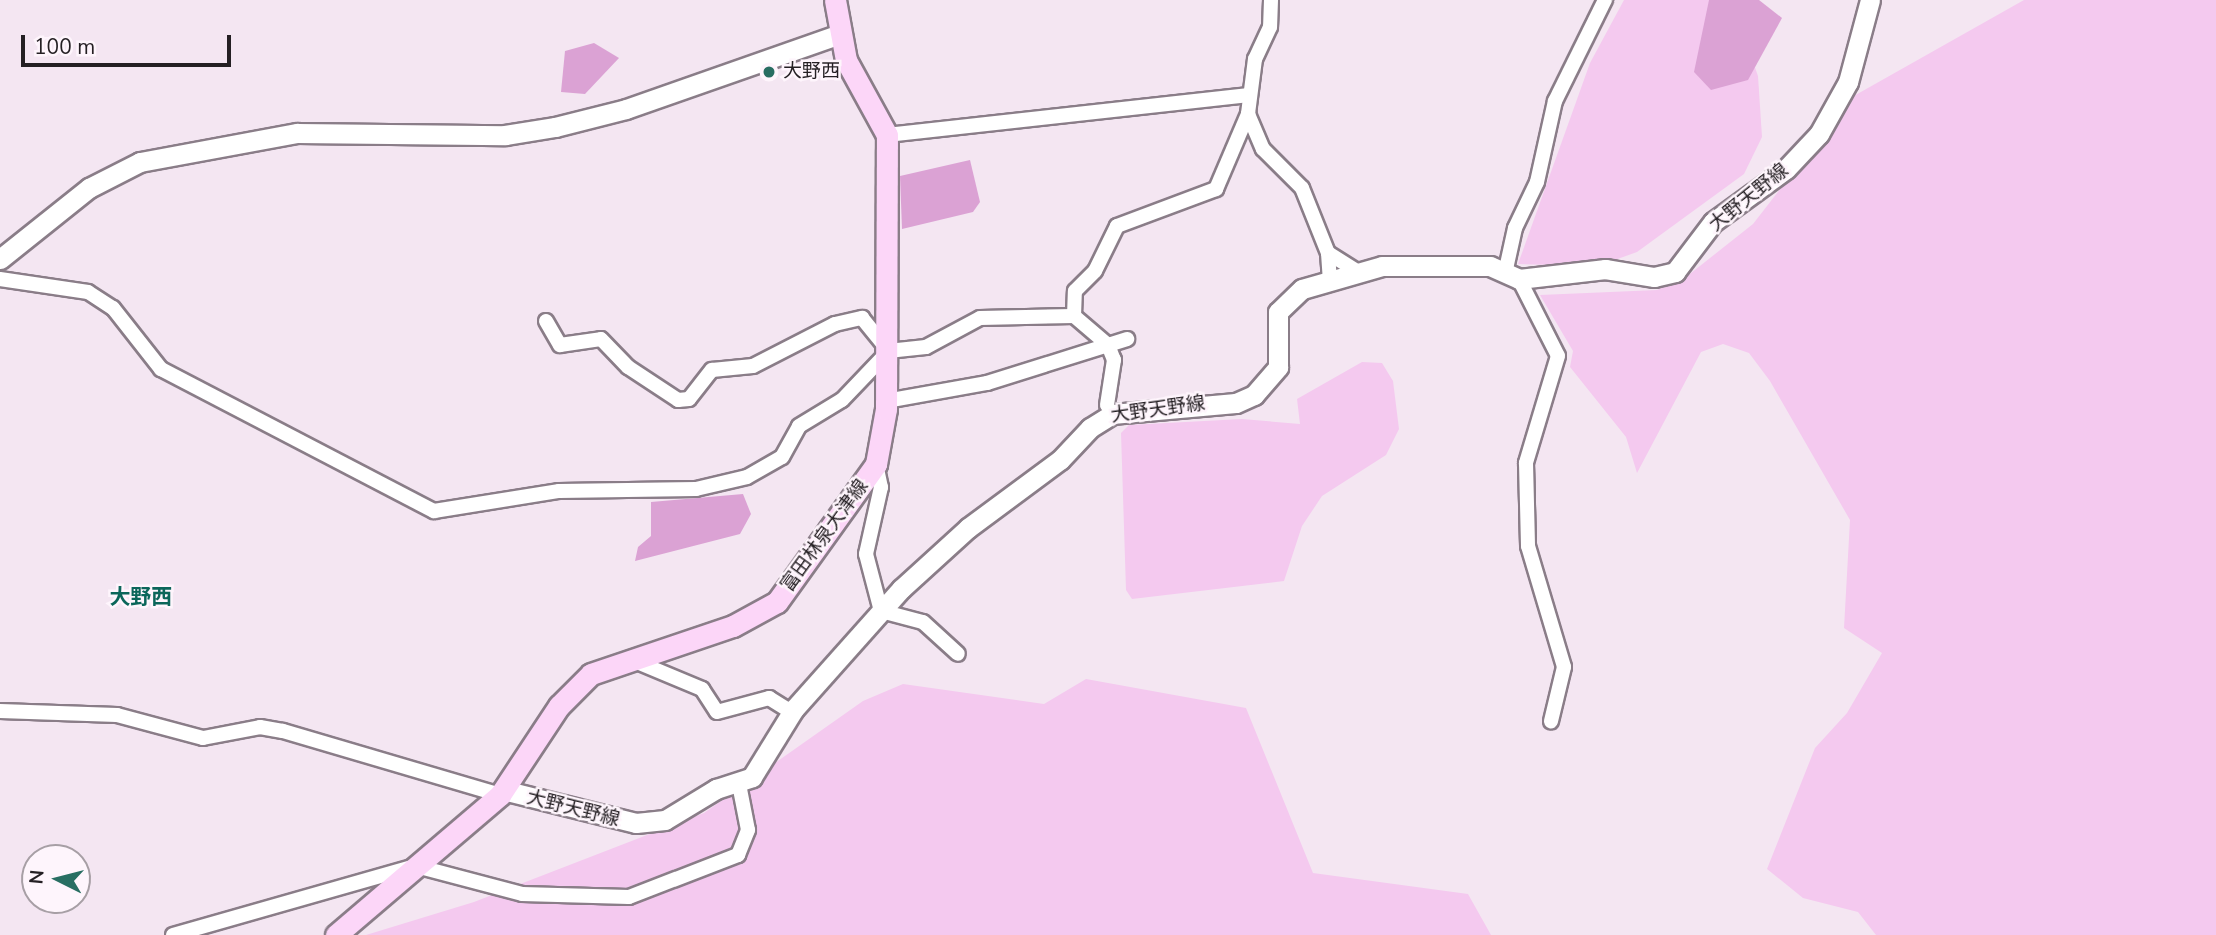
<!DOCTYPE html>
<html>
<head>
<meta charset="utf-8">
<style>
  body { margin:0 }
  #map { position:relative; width:2216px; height:935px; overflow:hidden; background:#f4e6f2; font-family:"Nunito Sans","Noto Sans JP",sans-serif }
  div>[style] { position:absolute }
  .green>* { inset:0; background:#f4c9ef }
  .water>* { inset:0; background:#dba2d4 }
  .roads { filter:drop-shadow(2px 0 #8a7d88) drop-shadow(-2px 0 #8a7d88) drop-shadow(0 2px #8a7d88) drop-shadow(0 -2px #8a7d88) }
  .street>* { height:14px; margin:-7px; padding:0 7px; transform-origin:7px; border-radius:7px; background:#fff }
  .secondary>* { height:19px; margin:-9.5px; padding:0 9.5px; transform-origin:9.5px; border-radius:9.5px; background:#fff }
  .primary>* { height:21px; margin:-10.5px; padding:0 10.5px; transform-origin:10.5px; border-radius:10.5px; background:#fcd6f8 }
  .dots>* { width:19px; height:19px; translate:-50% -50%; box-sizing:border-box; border:4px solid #fef5fc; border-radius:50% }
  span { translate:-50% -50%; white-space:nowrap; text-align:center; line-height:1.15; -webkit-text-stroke:5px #fef5fc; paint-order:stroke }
  .poi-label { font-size:19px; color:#241f23 }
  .left { translate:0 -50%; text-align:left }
  .street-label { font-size:19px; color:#241f23 }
  .neighbourhood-label { font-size:21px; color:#0b665a; font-weight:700 }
  .north { position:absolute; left:21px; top:844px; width:70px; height:70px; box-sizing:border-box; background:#fef5fc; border:2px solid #a79fa5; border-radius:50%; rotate:276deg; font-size:19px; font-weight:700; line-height:28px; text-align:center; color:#241f23 }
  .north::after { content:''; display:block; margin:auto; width:24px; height:32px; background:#286e62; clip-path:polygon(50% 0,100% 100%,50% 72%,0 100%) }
  .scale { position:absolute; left:21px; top:35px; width:210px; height:32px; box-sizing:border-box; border:4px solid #241f23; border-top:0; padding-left:9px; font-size:21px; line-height:24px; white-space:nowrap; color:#241f23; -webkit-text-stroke:5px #fef5fc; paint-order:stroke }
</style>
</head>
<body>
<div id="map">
  <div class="green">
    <i style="clip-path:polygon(1624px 0,1731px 0,1758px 76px,1762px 137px,1744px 174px,1637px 252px,1598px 266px,1518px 264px,1590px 63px)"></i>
    <i style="clip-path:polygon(2024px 0,2216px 0,2216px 935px,1876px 935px,1858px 912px,1803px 898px,1767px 869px,1815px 748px,1847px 713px,1882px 653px,1844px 628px,1850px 520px,1770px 381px,1749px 353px,1723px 344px,1701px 352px,1637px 473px,1626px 437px,1570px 367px,1573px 351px,1540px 295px,1657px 290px,1686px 277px,1753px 224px,1852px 97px)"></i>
    <i style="clip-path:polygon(1362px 362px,1382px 363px,1393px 381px,1399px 429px,1386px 455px,1322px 496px,1302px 526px,1284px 581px,1132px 599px,1126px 590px,1121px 433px,1129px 425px,1242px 419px,1300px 424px,1297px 399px)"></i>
    <i style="clip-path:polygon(1086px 679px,1246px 708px,1313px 873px,1468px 894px,1491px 935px,366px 935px,474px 902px,704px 813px,863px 701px,903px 684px,1044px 704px)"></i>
  </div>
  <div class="water">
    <i style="clip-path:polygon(1709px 0,1759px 0,1782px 18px,1748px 80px,1711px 90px,1694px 72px)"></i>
    <i style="clip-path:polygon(594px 43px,619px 58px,585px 94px,561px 92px,565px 51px)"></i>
    <i style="clip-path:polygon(970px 160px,980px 202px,973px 212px,902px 229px,900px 176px)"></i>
    <i style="clip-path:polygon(743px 494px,751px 514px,740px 534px,635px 561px,638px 547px,651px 536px,651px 502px)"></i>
  </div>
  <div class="roads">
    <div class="street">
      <i style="left:1271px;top:0;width:27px;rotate:92deg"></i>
      <i style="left:1270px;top:27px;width:35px;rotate:115deg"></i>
      <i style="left:1255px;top:59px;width:55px;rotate:97.3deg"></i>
      <i style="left:1248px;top:114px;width:38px;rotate:67deg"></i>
      <i style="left:1263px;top:149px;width:55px;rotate:45deg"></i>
      <i style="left:1302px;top:188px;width:70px;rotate:68.2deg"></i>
      <i style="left:1328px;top:253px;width:28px;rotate:86deg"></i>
      <i style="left:887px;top:135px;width:364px;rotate:-6.3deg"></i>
      <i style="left:1328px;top:253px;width:36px;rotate:32deg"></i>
      <i style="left:1506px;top:269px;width:42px;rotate:-77.6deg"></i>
      <i style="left:1515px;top:228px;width:51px;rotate:-64.4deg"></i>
      <i style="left:1537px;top:182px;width:83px;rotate:-77.5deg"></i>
      <i style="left:1555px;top:101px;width:113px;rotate:-63.7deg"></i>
      <i style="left:0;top:279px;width:89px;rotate:8.4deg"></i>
      <i style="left:88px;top:292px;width:30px;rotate:33deg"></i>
      <i style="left:113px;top:308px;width:78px;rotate:51.8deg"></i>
      <i style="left:161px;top:369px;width:308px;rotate:27.5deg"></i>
      <i style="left:434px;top:511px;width:127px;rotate:-9.1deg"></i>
      <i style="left:559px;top:491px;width:137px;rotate:-0.8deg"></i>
      <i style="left:696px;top:489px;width:52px;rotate:-13.2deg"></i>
      <i style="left:747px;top:477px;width:40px;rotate:-29.7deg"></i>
      <i style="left:782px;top:457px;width:35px;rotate:-61deg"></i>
      <i style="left:799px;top:426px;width:50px;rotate:-31.2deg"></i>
      <i style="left:842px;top:400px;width:62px;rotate:-46.3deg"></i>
      <i style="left:1519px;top:279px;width:86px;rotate:63.1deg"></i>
      <i style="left:1558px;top:356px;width:112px;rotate:106.7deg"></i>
      <i style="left:1526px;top:463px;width:83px;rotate:88.6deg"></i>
      <i style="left:1528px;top:546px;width:126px;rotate:73.4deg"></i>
      <i style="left:1564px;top:667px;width:56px;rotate:103.5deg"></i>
      <i style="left:546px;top:321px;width:28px;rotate:60deg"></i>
      <i style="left:560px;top:345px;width:41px;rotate:-8.3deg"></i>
      <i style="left:601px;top:339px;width:39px;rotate:46deg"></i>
      <i style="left:628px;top:367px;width:60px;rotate:33.4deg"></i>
      <i style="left:678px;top:400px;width:11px;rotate:-5deg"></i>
      <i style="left:689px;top:399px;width:37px;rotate:-52deg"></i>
      <i style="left:712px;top:370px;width:41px;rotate:-5.6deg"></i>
      <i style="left:753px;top:366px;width:92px;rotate:-27.1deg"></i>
      <i style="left:835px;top:324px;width:28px;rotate:-13deg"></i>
      <i style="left:862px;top:318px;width:33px;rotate:51deg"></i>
      <i style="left:888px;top:351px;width:38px;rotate:-6deg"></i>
      <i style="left:926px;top:347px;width:61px;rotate:-28.2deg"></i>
      <i style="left:980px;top:318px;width:94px;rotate:-1.2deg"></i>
      <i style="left:886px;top:401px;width:103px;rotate:-10.1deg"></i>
      <i style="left:987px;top:383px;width:147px;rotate:-17.4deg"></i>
      <i style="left:1107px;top:405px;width:46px;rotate:-81.2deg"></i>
      <i style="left:1114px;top:360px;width:16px;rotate:-112deg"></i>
      <i style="left:1108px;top:345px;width:45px;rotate:-139.5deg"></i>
      <i style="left:1074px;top:316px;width:25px;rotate:-88deg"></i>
      <i style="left:1075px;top:291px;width:28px;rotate:-45deg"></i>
      <i style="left:1095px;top:271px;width:50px;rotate:-63.9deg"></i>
      <i style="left:1117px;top:226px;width:106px;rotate:-20.5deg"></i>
      <i style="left:1216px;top:189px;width:82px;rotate:-66.9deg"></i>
      <i style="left:876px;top:464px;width:24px;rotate:78deg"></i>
      <i style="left:881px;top:487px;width:69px;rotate:102.6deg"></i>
      <i style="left:866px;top:554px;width:59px;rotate:75.3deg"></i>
      <i style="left:881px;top:611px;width:43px;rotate:14.7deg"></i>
      <i style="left:923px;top:622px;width:47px;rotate:42.4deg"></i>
      <i style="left:630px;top:659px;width:78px;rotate:22.6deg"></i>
      <i style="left:702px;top:689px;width:27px;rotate:57deg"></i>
      <i style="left:717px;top:712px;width:54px;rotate:-15.1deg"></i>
      <i style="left:769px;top:698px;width:26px;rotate:32deg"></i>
      <i style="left:0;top:711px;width:117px;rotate:2deg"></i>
      <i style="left:117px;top:715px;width:89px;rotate:15deg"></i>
      <i style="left:203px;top:738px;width:58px;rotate:-10.9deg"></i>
      <i style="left:260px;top:727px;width:23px;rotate:10deg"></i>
      <i style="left:283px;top:731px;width:226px;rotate:16.4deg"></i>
      <i style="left:173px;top:935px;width:253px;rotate:-15.9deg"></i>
      <i style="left:416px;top:866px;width:110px;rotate:14.8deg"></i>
      <i style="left:522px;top:894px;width:107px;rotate:1.6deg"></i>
      <i style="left:629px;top:897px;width:117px;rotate:-21.1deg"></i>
      <i style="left:738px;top:855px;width:27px;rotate:-68deg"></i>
      <i style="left:748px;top:830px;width:47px;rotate:-101.1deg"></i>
    </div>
    <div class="secondary">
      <i style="left:0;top:259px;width:114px;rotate:-38.6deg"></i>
      <i style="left:89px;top:188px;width:57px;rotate:-27deg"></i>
      <i style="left:140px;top:162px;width:160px;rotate:-10.5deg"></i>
      <i style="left:297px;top:133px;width:208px;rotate:0.6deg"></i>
      <i style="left:505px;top:135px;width:51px;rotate:-9.1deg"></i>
      <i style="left:555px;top:127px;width:73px;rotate:-14.2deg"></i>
      <i style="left:626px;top:109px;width:224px;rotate:-19.3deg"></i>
      <i style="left:503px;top:790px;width:137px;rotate:13.9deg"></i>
      <i style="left:636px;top:823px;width:29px;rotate:-6deg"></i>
      <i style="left:665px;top:820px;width:60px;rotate:-31.3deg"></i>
      <i style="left:716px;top:789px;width:38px;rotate:-18deg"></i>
      <i style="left:752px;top:777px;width:80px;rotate:-58.3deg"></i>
      <i style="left:794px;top:709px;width:161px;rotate:-48.3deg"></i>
      <i style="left:901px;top:589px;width:91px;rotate:-42.3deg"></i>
      <i style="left:968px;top:528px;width:114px;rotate:-36.5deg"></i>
      <i style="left:1060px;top:460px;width:44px;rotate:-46.8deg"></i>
      <i style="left:1090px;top:428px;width:26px;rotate:-32deg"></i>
      <i style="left:1112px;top:414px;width:124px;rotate:-5.1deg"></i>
      <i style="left:1236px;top:403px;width:20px;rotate:-24deg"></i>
      <i style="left:1254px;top:395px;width:37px;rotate:-49deg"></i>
      <i style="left:1278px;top:367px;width:55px;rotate:-90deg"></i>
      <i style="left:1278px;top:312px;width:33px;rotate:-44deg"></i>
      <i style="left:1302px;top:289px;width:83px;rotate:-16deg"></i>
      <i style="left:1382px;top:266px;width:108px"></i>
      <i style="left:1490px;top:266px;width:32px;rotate:24deg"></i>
      <i style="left:1519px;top:279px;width:87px;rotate:-6.6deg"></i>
      <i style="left:1605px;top:269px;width:50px;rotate:9.3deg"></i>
      <i style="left:1654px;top:277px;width:22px;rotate:-13deg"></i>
      <i style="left:1675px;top:272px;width:63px;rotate:-52.8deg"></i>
      <i style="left:1713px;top:222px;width:90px;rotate:-36deg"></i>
      <i style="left:1786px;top:169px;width:48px;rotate:-46.7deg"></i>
      <i style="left:1819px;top:134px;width:60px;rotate:-60.9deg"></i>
      <i style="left:1848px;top:82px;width:85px;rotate:-75deg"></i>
    </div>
    <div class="primary">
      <i style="left:336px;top:935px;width:216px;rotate:-40.5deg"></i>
      <i style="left:500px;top:795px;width:107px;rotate:-56.5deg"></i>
      <i style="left:559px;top:706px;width:45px;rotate:-45deg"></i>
      <i style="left:591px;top:674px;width:150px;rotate:-18.7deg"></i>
      <i style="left:733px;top:626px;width:50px;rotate:-28.6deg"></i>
      <i style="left:777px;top:602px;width:170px;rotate:-54.3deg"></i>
      <i style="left:876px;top:464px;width:56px;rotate:-79.7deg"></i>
      <i style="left:886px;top:409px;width:274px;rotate:-89.8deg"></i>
      <i style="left:887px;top:135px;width:85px;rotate:-118.7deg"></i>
      <i style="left:846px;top:60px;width:61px;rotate:-100.4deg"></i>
    </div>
  </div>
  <div class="dots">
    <i style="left:769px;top:72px;background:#286e62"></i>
  </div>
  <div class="poi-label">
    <span class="left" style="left:783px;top:72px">大野西</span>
  </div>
  <div class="street-label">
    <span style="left:1749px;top:198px;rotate:-39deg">大野天野線</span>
    <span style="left:1158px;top:410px;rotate:-8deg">大野天野線</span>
    <span style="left:825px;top:536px;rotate:-54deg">富田林泉大津線</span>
    <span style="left:573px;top:809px;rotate:14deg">大野天野線</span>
  </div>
  <div class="neighbourhood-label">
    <span style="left:141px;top:597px">大野西</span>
  </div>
  <div class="north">N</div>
  <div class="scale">100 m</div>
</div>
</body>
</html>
